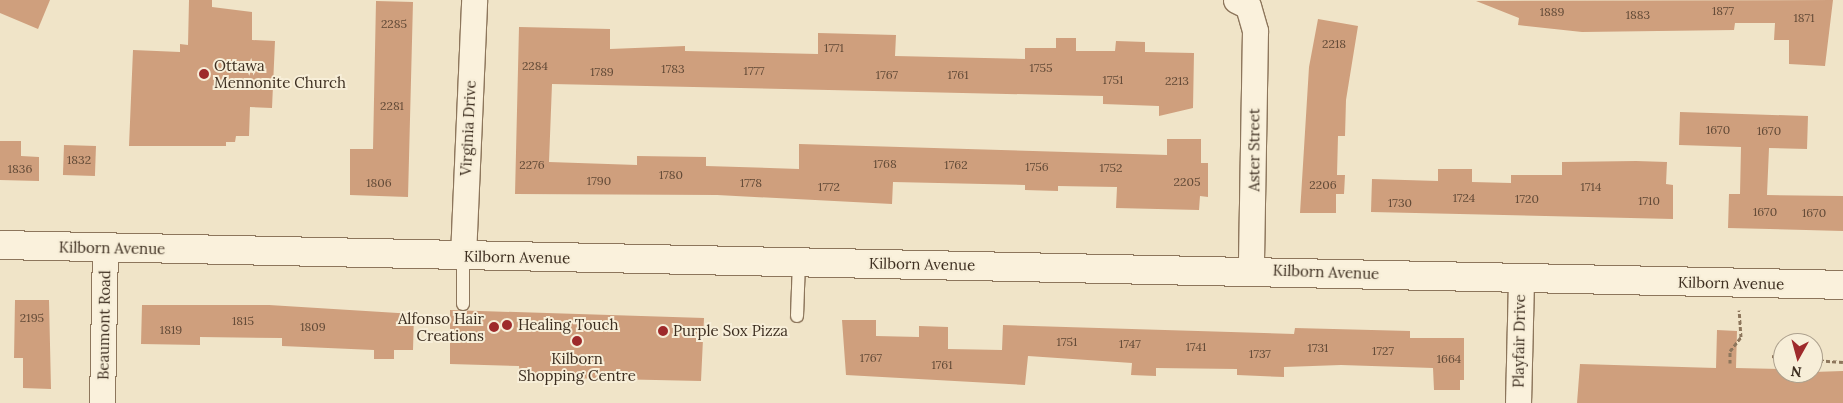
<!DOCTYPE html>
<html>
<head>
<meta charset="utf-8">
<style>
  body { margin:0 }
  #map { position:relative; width:1843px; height:403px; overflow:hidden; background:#f0e4c8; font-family:Lora,serif }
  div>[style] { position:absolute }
  .building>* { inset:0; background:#cf9f7d; transform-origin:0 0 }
  .path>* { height:3px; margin-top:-1.5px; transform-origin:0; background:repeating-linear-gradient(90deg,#8d765c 0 4px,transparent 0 6.5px) }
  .roads { filter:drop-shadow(1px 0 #8d765c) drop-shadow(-1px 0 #8d765c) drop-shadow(0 1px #8d765c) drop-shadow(0 -1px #8d765c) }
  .service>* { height:12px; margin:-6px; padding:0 6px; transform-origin:6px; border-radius:6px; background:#faf1dc }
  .minor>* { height:25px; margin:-12.5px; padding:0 12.5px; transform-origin:12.5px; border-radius:12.5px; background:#faf1dc }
  .tertiary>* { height:28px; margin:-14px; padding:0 14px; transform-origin:14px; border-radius:14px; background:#faf1dc }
  .dots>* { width:14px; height:14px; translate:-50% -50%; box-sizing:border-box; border:2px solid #f7eed8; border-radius:50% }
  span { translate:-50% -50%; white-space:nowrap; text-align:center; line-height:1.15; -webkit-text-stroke:4px #f7eed8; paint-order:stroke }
  .number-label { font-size:12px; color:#624a37 }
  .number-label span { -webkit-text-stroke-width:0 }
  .poi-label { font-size:15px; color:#3d2e20 }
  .left { translate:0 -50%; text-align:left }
  .right { translate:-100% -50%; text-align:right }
  .street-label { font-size:15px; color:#3d2e20 }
  .north { position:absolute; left:1773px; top:333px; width:50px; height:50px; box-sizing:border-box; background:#f7eed8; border:1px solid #ada18e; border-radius:50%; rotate:187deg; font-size:14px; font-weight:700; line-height:20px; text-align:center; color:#3d2e20 }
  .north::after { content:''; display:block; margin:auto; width:18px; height:22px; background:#9e2a2b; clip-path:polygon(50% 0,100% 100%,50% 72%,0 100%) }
</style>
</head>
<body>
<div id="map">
  <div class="building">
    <i style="clip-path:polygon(0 0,50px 0,38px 29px,0 13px)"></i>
    <i style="clip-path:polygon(189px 0,212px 0,212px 7px,252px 12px,252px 40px,275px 41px,272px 108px,250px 107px,249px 136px,236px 136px,235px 142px,226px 142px,226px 146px,129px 146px,133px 50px,180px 52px,180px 44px,188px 45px)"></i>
    <i style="clip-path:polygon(1833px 0,1825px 66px,1789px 64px,1789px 40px,1774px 40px,1775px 23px,1735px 23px,1734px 30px,1582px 32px,1518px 25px,1519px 18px,1476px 1px)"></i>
    <i style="clip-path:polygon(376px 1px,413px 2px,408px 197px,350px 195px,350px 149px,373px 149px)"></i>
    <i style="clip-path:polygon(1318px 19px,1358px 26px,1346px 100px,1345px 136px,1338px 136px,1337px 175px,1345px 175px,1344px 194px,1336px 194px,1336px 213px,1300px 213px,1309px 67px)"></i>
    <i style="clip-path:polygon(519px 27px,610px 29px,610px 49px,685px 46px,685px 51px,818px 54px,818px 33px,896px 35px,895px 56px,1025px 59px,1025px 48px,1056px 48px,1056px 38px,1076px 38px,1076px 51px,1115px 51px,1116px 41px,1145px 42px,1145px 52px,1194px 53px,1193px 108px,1159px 116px,1159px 106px,1103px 104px,1103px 96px,552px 84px,549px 162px,637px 165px,637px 156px,706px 157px,706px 166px,799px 169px,799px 144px,1167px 155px,1167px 139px,1201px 139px,1201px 163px,1208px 163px,1208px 197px,1200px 196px,1199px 210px,1116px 208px,1117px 187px,1058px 186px,1058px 191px,1025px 190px,1025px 185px,893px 182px,892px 204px,717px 195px,515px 194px)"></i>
    <i style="clip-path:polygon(1680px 112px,1808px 116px,1807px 149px,1769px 148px,1767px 195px,1843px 196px,1843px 231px,1728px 228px,1729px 194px,1740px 194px,1741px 147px,1679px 145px)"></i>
    <i style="clip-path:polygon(0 141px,21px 141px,21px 156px,39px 157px,39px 181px,0 180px)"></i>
    <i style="left:64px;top:145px;width:32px;height:30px;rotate:2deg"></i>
    <i style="clip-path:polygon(1636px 161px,1667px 162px,1666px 184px,1673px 185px,1673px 219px,1371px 212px,1372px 179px,1438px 181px,1438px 169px,1472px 169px,1472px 182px,1511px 183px,1511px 175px,1562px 175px,1562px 162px)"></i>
    <i style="clip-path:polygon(15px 300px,49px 300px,51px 389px,23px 388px,23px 358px,14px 358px)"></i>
    <i style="clip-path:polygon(142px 305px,269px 305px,414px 314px,413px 350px,394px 350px,394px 359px,374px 359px,374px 350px,282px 346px,282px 338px,200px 337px,200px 345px,141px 344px)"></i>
    <i style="clip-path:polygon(450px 310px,704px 318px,701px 381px,520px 377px,519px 366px,450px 364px)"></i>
    <i style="clip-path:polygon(842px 320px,876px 320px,876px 336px,919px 337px,919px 326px,948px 327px,948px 349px,1002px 350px,1003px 325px,1294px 334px,1295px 328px,1410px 331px,1410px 338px,1464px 338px,1464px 380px,1460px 380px,1460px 390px,1434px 390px,1433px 368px,1341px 365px,1284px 367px,1284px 377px,1237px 375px,1237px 369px,1156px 368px,1156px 376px,1131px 375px,1132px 363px,1028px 356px,1025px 385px,846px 375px)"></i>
    <i style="clip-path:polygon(1717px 330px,1737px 331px,1736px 368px,1783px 369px,1783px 373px,1843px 371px,1843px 403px,1577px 403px,1580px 364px,1716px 368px)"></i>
  </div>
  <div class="path">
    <i style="left:1772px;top:356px;width:11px;rotate:10deg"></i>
    <i style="left:1813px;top:360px;width:30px;rotate:4deg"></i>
    <i style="left:1730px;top:363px;width:12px;rotate:-90deg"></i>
    <i style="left:1730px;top:351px;width:18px;rotate:-52deg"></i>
    <i style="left:1741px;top:337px;width:27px;rotate:-94deg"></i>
  </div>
  <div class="roads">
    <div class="service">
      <i style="left:463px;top:304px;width:48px;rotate:-90deg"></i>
      <i style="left:797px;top:316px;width:54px;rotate:-87.9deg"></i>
    </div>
    <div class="minor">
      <i style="left:1236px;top:0;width:13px;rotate:27deg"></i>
      <i style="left:1248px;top:6px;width:26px;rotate:74deg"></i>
      <i style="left:1255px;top:31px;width:239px;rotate:91deg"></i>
      <i style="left:463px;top:256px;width:256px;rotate:-87.5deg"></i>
      <i style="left:102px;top:403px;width:156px;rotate:-88.9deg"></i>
      <i style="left:1518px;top:403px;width:124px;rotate:-88.6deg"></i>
    </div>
    <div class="tertiary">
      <i style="left:0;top:245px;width:1843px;rotate:1.24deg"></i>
    </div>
  </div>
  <div class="dots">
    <i style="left:204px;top:74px;background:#9e2a2b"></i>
    <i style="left:507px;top:325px;background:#9e2a2b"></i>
    <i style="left:494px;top:327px;background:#9e2a2b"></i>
    <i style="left:663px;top:331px;background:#9e2a2b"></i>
    <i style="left:577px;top:341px;background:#9e2a2b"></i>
  </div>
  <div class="number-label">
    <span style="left:1723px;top:11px">1877</span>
    <span style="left:1552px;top:12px">1889</span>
    <span style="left:1638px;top:15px">1883</span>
    <span style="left:1804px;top:18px">1871</span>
    <span style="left:394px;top:24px">2285</span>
    <span style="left:1334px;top:44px">2218</span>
    <span style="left:834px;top:48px">1771</span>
    <span style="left:535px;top:66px">2284</span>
    <span style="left:1041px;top:68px">1755</span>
    <span style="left:673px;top:69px">1783</span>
    <span style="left:754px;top:71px">1777</span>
    <span style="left:602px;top:72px">1789</span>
    <span style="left:887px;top:75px">1767</span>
    <span style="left:958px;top:75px">1761</span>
    <span style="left:1113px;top:80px">1751</span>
    <span style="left:1177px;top:81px">2213</span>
    <span style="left:392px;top:106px">2281</span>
    <span style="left:1718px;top:130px">1670</span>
    <span style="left:1769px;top:131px">1670</span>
    <span style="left:79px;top:160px">1832</span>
    <span style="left:885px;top:164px">1768</span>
    <span style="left:532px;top:165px">2276</span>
    <span style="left:956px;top:165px">1762</span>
    <span style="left:1037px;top:167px">1756</span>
    <span style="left:1111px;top:168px">1752</span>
    <span style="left:20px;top:169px">1836</span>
    <span style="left:671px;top:175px">1780</span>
    <span style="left:599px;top:181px">1790</span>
    <span style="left:1187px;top:182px">2205</span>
    <span style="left:379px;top:183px">1806</span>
    <span style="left:751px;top:183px">1778</span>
    <span style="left:1323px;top:185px">2206</span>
    <span style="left:829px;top:187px">1772</span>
    <span style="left:1591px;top:187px">1714</span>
    <span style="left:1464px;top:198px">1724</span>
    <span style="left:1527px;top:199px">1720</span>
    <span style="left:1649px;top:201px">1710</span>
    <span style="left:1400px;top:203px">1730</span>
    <span style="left:1765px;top:212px">1670</span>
    <span style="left:1814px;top:213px">1670</span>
    <span style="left:32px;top:318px">2195</span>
    <span style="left:243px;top:321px">1815</span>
    <span style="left:313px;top:327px">1809</span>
    <span style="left:171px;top:330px">1819</span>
    <span style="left:1067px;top:342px">1751</span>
    <span style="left:1130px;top:344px">1747</span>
    <span style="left:1196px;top:347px">1741</span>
    <span style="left:1318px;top:348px">1731</span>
    <span style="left:1383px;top:351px">1727</span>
    <span style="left:1260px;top:354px">1737</span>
    <span style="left:871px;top:358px">1767</span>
    <span style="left:1449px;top:359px">1664</span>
    <span style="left:942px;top:365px">1761</span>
  </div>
  <div class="poi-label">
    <span class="left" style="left:214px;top:74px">Ottawa<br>Mennonite Church</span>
    <span class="right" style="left:484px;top:327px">Alfonso Hair<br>Creations</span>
    <span class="left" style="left:518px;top:325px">Healing Touch</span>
    <span class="left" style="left:673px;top:331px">Purple Sox Pizza</span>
    <span style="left:577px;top:367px">Kilborn<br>Shopping Centre</span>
  </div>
  <div class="street-label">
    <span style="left:468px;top:128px;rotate:-87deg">Virginia Drive</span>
    <span style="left:1254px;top:150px;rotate:-90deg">Aster Street</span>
    <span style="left:112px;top:248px;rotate:1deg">Kilborn Avenue</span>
    <span style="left:517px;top:257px;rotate:1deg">Kilborn Avenue</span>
    <span style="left:922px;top:264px;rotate:1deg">Kilborn Avenue</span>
    <span style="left:1326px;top:272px;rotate:2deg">Kilborn Avenue</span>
    <span style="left:1731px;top:283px;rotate:1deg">Kilborn Avenue</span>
    <span style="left:104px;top:325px;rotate:-89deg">Beaumont Road</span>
    <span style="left:1519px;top:341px;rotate:-89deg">Playfair Drive</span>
  </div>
  <div class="north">N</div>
</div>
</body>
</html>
